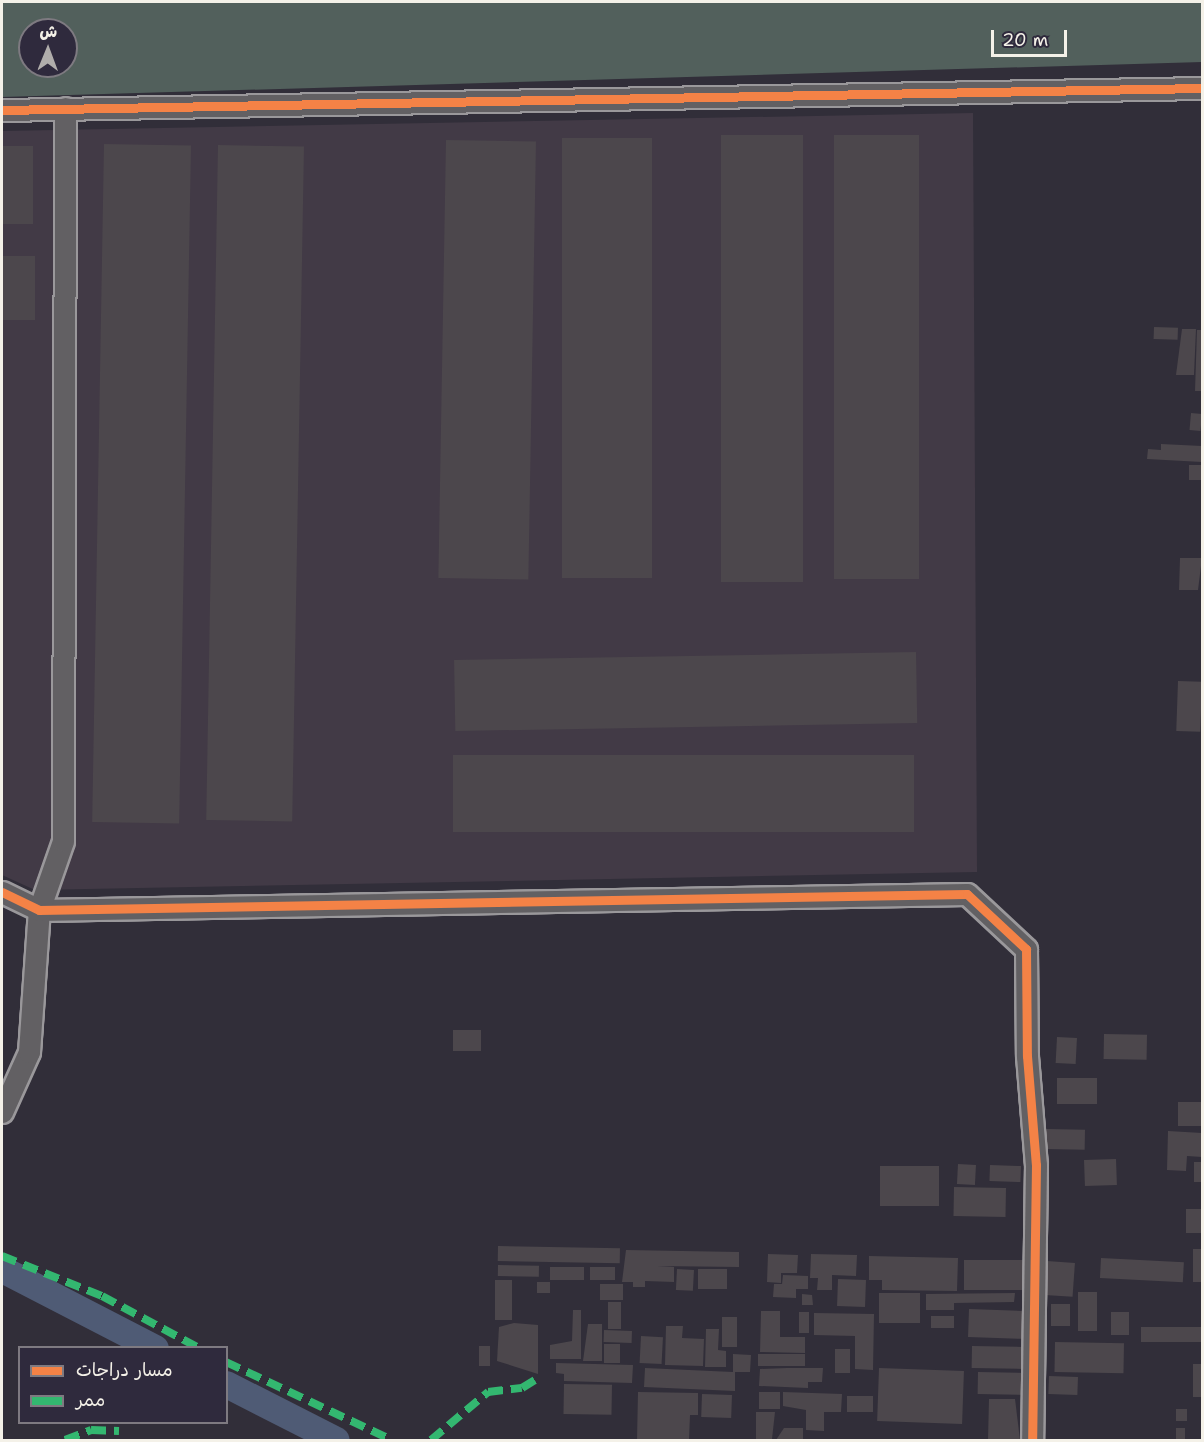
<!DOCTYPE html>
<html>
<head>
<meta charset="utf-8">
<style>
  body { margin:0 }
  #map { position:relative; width:1204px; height:1442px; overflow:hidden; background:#312e39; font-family:"Shantell Sans","Playpen Sans Arabic",sans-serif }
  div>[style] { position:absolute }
  .built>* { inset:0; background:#423a46 }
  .green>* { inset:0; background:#52605c }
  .canal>* { height:27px; margin:-13.5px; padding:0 13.5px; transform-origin:13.5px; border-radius:13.5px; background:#4f5b75 }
  .building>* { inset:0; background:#4c474c; transform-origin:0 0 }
  .roads { filter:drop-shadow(2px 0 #9a989b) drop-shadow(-2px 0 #9a989b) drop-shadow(0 2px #9a989b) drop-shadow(0 -2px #9a989b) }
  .minor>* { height:21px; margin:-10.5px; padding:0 10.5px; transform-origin:10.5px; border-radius:10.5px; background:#626063 }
  .quiet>* { height:8px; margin-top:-4px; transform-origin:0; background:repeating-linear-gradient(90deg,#33b770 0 15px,transparent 0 23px) }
  .cycleway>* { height:9px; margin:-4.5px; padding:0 4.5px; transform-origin:4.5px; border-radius:4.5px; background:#f48246 }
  span { translate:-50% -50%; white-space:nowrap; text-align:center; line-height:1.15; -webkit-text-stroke:4.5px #2f2a3d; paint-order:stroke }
  .frame { position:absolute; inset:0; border:3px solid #f4f1e8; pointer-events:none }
  .legend { position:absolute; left:18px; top:1346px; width:210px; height:78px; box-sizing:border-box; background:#2f2a3d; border:2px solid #7e7a81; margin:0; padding:8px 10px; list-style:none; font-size:18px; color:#f4f1e8 }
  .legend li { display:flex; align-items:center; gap:12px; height:30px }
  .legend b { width:30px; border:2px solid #7e7a81 }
  .north { position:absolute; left:18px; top:18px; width:60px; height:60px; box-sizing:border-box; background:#2f2a3d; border:2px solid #7e7a81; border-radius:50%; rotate:1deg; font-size:16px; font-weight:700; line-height:24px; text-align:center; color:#f4f1e8 }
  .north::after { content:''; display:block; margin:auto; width:21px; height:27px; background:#b0adab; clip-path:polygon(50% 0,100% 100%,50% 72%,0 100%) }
  .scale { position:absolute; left:991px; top:30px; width:76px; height:27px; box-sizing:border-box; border:3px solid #f4f1e8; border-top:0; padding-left:8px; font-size:18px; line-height:21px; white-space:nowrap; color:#f4f1e8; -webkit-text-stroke:4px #2f2a3d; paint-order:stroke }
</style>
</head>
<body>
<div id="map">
  <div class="built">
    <i style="clip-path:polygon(973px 113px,977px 872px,35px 890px,2px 875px,2px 131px)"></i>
  </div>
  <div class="green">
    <i style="clip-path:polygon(evenodd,2px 2px,1202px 2px,1202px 62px,2px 97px,2px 2px,30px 30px,66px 30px,66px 66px,30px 66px,30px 30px)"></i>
  </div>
  <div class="canal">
    <i style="left:2px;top:1269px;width:172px;rotate:27.3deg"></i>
    <i style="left:226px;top:1384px;width:123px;rotate:27deg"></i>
  </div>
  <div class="building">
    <i style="left:721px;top:135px;width:82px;height:447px"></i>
    <i style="left:834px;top:135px;width:85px;height:444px"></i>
    <i style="left:562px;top:138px;width:90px;height:440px"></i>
    <i style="left:446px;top:140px;width:90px;height:438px;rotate:1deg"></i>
    <i style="left:104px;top:144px;width:87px;height:678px;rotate:1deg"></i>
    <i style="left:218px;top:145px;width:86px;height:675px;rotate:1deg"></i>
    <i style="left:2px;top:146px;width:31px;height:78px"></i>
    <i style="left:35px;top:256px;width:64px;height:33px;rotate:90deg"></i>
    <i style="left:1154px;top:327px;width:24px;height:12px;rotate:2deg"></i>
    <i style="clip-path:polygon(1182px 329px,1196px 329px,1194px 375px,1176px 375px)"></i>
    <i style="clip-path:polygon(1197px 330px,1202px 330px,1202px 391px,1195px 391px)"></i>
    <i style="left:1191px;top:413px;width:11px;height:17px;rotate:5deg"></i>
    <i style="clip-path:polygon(1161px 444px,1202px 446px,1202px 462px,1147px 459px,1148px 449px,1161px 450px)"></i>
    <i style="left:1189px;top:465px;width:13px;height:15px"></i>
    <i style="clip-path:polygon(1180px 558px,1202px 558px,1198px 590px,1179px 590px)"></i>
    <i style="left:916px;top:652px;width:71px;height:462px;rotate:89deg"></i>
    <i style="left:1178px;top:681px;width:24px;height:50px;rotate:2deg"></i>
    <i style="left:914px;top:755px;width:77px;height:461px;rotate:90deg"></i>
    <i style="left:453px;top:1030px;width:28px;height:21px"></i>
    <i style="left:1104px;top:1034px;width:43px;height:25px;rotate:1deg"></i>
    <i style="left:1057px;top:1037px;width:20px;height:26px;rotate:3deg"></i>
    <i style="left:1057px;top:1078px;width:40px;height:26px"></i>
    <i style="left:1178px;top:1102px;width:24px;height:24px"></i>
    <i style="left:1046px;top:1129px;width:39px;height:20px;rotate:1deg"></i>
    <i style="clip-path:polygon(1168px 1131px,1202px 1133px,1202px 1157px,1187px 1156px,1186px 1171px,1167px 1170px)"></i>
    <i style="left:1116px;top:1159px;width:26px;height:32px;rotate:88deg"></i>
    <i style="left:1194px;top:1162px;width:8px;height:20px"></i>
    <i style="left:958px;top:1164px;width:18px;height:20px;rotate:3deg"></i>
    <i style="left:990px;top:1165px;width:31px;height:16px;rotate:2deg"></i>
    <i style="left:880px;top:1166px;width:59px;height:40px"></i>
    <i style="left:954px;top:1187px;width:52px;height:29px;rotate:1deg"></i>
    <i style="left:1186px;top:1209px;width:16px;height:24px"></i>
    <i style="left:498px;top:1246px;width:122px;height:15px;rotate:1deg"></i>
    <i style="left:1202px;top:1249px;width:33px;height:9px;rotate:90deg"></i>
    <i style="clip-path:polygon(626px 1250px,739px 1252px,739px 1267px,657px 1266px,674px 1267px,674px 1282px,645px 1281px,645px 1287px,633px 1287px,633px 1282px,622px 1282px)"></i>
    <i style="clip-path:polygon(768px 1254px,798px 1255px,797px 1273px,781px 1273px,781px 1283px,767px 1282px)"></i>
    <i style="clip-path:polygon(811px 1254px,857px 1255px,856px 1276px,832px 1275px,832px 1290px,817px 1290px,818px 1278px,810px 1278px)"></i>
    <i style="clip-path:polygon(869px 1256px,958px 1258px,957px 1291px,882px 1290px,882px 1280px,869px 1280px)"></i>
    <i style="left:1101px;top:1258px;width:83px;height:20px;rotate:3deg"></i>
    <i style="left:964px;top:1260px;width:63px;height:30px"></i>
    <i style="left:1047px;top:1261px;width:28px;height:34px;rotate:4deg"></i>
    <i style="left:498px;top:1265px;width:41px;height:11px;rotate:1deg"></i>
    <i style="left:550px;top:1267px;width:34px;height:13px"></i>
    <i style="left:590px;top:1267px;width:25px;height:13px"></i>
    <i style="left:677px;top:1269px;width:17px;height:21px;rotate:3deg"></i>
    <i style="left:698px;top:1269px;width:29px;height:20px"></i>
    <i style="clip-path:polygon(783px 1275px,808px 1276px,808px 1289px,796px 1289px,796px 1298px,773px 1297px,774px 1284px,782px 1284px)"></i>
    <i style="left:838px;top:1279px;width:28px;height:27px;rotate:2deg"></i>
    <i style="left:495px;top:1280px;width:17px;height:40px"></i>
    <i style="left:537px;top:1282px;width:13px;height:11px"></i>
    <i style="left:600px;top:1284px;width:23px;height:16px"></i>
    <i style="left:1078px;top:1292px;width:19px;height:39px"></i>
    <i style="left:879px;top:1293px;width:41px;height:30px"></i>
    <i style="clip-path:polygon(1015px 1293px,1014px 1302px,954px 1303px,954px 1310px,926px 1310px,926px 1294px)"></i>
    <i style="clip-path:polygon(802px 1294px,812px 1295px,813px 1305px,802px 1305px)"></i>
    <i style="left:608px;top:1302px;width:13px;height:27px"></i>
    <i style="left:1070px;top:1304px;width:22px;height:19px;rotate:90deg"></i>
    <i style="left:969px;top:1309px;width:54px;height:28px;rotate:2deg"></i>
    <i style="clip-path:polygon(573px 1310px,581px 1310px,581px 1359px,550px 1359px,550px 1345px,572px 1341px)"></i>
    <i style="clip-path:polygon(761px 1311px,780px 1311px,780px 1337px,805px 1337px,805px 1353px,760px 1352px)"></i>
    <i style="left:799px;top:1312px;width:10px;height:21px"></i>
    <i style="left:1111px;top:1312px;width:18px;height:23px"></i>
    <i style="clip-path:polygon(814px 1313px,874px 1314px,873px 1370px,855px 1369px,855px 1336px,814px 1335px)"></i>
    <i style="left:931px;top:1316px;width:23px;height:12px"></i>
    <i style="left:722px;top:1317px;width:15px;height:30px"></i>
    <i style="clip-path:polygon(514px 1323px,538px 1325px,538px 1374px,497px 1361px,499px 1327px)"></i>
    <i style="clip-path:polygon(588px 1324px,602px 1324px,602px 1361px,583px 1361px)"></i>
    <i style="clip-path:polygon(666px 1326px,683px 1326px,682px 1338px,704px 1339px,703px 1366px,665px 1365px)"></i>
    <i style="left:1141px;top:1327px;width:61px;height:15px"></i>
    <i style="clip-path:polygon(706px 1329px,719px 1329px,718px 1350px,726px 1351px,726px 1367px,705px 1367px)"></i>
    <i style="left:604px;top:1330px;width:28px;height:12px;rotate:2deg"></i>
    <i style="left:641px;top:1336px;width:22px;height:27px;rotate:3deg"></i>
    <i style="left:1055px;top:1342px;width:69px;height:30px;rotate:1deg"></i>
    <i style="left:604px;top:1344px;width:16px;height:19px"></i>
    <i style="left:490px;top:1346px;width:20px;height:11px;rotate:90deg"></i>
    <i style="left:972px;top:1346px;width:51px;height:22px;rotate:1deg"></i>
    <i style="left:835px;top:1349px;width:15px;height:24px"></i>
    <i style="clip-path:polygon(733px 1354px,751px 1355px,750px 1372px,735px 1372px,735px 1391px,644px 1387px,645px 1368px,733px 1372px)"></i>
    <i style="left:758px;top:1354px;width:47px;height:12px"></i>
    <i style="clip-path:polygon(556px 1363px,633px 1365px,632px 1383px,564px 1381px,564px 1374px,556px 1373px)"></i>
    <i style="left:1193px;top:1364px;width:9px;height:33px"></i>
    <i style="clip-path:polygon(787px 1368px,823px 1368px,822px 1382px,808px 1382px,808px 1388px,759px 1386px,760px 1369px)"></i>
    <i style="left:879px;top:1368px;width:85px;height:53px;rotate:2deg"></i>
    <i style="left:978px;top:1372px;width:51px;height:22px;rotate:1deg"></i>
    <i style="left:1049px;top:1376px;width:29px;height:18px;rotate:2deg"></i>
    <i style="left:564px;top:1384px;width:48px;height:30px;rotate:1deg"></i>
    <i style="clip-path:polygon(638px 1392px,698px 1393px,698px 1415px,690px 1415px,689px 1440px,637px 1440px)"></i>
    <i style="left:759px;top:1392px;width:21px;height:17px"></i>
    <i style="clip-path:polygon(783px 1392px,842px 1394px,841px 1412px,824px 1412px,824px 1431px,806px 1430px,806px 1410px,783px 1406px)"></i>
    <i style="left:702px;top:1394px;width:30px;height:23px;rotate:2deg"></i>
    <i style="left:847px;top:1396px;width:26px;height:16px"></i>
    <i style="clip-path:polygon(989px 1399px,1015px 1399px,1020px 1440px,988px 1440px)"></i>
    <i style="left:1176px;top:1409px;width:11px;height:12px"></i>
    <i style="clip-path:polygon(756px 1412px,775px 1412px,772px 1439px,756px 1439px)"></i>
    <i style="clip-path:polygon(784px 1428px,803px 1428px,803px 1440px,776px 1440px)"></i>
    <i style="left:1176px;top:1428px;width:9px;height:12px"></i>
  </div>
  <div class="roads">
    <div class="minor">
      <i style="left:2px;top:110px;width:1200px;rotate:-1.05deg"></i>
      <i style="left:2px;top:892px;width:41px;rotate:25.9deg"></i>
      <i style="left:39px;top:910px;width:928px;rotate:-0.99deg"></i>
      <i style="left:967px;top:894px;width:81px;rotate:43deg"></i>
      <i style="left:1026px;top:949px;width:107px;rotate:89.5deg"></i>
      <i style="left:1027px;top:1056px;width:109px;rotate:85.3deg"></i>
      <i style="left:1036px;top:1165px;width:275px;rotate:90.8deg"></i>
      <i style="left:2px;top:1112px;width:66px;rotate:-65.8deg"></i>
      <i style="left:29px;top:1052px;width:142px;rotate:-86deg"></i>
      <i style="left:39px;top:910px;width:73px;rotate:-70.8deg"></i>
      <i style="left:63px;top:841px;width:733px;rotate:-89.84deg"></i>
    </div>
  </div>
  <div class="quiet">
    <i style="left:2px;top:1256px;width:108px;rotate:21.8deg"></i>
    <i style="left:102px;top:1296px;width:110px;rotate:28.2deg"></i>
    <i style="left:226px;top:1362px;width:183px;rotate:25.2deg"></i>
    <i style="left:65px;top:1440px;width:28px;rotate:-21deg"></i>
    <i style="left:91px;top:1430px;width:28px;rotate:2deg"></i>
    <i style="left:431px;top:1440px;width:75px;rotate:-40.1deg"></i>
    <i style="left:488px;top:1392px;width:34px;rotate:-7deg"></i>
    <i style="left:522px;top:1388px;width:15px;rotate:-32deg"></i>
  </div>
  <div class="cycleway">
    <i style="left:2px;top:110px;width:1200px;rotate:-1.05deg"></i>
    <i style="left:2px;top:892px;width:41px;rotate:25.9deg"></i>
    <i style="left:39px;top:910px;width:928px;rotate:-0.99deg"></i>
    <i style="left:967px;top:894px;width:81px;rotate:43deg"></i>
    <i style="left:1026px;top:949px;width:107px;rotate:89.5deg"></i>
    <i style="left:1027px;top:1056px;width:109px;rotate:85.3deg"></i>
    <i style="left:1036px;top:1165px;width:275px;rotate:90.8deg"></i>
  </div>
  <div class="frame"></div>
  <ul class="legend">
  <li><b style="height:8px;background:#f48246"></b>مسار دراجات</li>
  <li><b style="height:8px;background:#33b770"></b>ممر</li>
  </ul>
  <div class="north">ش</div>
  <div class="scale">20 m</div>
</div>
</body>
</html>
